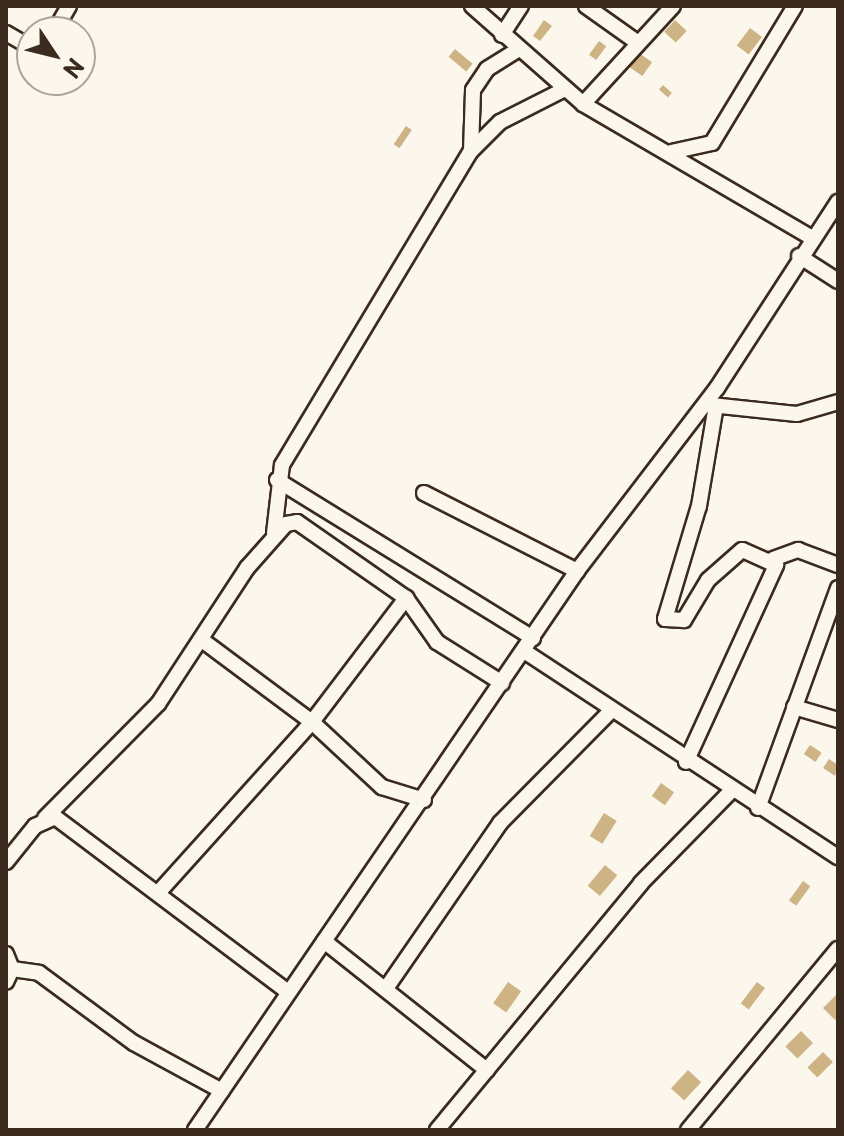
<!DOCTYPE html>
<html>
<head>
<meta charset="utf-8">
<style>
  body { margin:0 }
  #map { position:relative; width:844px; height:1136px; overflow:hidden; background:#fbf7ec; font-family:"Playpen Sans",sans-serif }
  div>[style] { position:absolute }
  .building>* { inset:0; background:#ceb384; transform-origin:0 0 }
  .roads { filter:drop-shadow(2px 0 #3b2a1e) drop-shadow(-2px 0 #3b2a1e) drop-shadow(0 2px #3b2a1e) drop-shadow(0 -2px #3b2a1e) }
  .minor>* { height:14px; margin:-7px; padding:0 7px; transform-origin:7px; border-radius:7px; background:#fbf7ec }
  span { translate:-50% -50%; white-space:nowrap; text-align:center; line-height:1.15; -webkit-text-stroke:6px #fbf7ec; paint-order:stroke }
  .frame { position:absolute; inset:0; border:8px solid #3b2a1e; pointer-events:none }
  .north { position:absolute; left:16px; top:16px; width:80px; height:80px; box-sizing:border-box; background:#fbf7ec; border:2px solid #aea59a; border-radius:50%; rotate:125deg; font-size:22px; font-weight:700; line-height:32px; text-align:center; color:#3b2a1e }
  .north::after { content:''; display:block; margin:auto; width:28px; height:36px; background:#3b2a1e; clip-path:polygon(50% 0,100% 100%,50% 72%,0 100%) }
</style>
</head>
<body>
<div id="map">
  <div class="building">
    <i style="clip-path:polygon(544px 20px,552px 26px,540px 41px,533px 36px)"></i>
    <i style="left:675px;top:20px;width:16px;height:16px;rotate:43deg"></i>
    <i style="left:750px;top:28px;width:15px;height:22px;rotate:37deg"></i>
    <i style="left:599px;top:41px;width:9px;height:17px;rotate:36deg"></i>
    <i style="left:455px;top:49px;width:23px;height:10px;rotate:40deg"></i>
    <i style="left:639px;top:53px;width:16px;height:17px;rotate:35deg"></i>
    <i style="left:663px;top:85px;width:12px;height:6px;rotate:42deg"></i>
    <i style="left:406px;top:126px;width:7px;height:22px;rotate:34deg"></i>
    <i style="left:810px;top:745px;width:14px;height:11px;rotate:34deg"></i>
    <i style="clip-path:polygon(829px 759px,838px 765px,835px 776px,823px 768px)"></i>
    <i style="left:661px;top:783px;width:16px;height:16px;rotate:35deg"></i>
    <i style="left:604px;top:813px;width:15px;height:27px;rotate:32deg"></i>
    <i style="left:605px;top:865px;width:16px;height:27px;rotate:40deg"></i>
    <i style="left:803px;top:881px;width:9px;height:24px;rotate:36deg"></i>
    <i style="left:508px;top:982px;width:16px;height:26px;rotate:35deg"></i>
    <i style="left:757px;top:982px;width:10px;height:27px;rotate:37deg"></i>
    <i style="clip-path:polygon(838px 993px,838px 1017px,835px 1020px,823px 1008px)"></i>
    <i style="left:801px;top:1031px;width:17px;height:22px;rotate:45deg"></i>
    <i style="left:823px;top:1052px;width:14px;height:22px;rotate:45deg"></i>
    <i style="left:688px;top:1070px;width:18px;height:25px;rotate:43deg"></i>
  </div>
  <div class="roads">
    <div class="minor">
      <i style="left:472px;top:6px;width:148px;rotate:41.4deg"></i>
      <i style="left:583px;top:104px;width:264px;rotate:30.3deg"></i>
      <i style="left:586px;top:6px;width:64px;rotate:35.4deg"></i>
      <i style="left:54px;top:32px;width:30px;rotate:-60deg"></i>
      <i style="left:6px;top:33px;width:30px;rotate:30deg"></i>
      <i style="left:502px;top:35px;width:35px;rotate:-57deg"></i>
      <i style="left:583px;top:104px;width:133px;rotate:-47.4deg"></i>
      <i style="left:471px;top:151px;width:61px;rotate:-88.1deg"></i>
      <i style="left:473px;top:90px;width:25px;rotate:-56deg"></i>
      <i style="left:487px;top:69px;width:38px;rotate:-32deg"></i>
      <i style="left:671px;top:152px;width:42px;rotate:-12.4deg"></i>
      <i style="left:712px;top:143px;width:160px;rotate:-58.8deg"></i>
      <i style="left:799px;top:256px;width:46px;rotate:32.7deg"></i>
      <i style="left:711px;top:405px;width:86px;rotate:6deg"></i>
      <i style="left:797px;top:414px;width:43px;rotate:-16.3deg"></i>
      <i style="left:277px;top:480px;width:301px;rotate:31.7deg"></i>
      <i style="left:424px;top:493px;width:172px;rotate:27deg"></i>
      <i style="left:274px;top:533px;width:68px;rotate:-83.3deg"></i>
      <i style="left:282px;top:465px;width:366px;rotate:-59deg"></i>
      <i style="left:471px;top:151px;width:41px;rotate:-45deg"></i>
      <i style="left:500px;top:122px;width:71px;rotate:-26.9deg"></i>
      <i style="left:773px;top:559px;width:27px;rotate:-20deg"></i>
      <i style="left:798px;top:550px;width:43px;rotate:20.6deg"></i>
      <i style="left:202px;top:640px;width:137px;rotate:36.7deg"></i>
      <i style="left:312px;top:722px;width:96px;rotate:42.9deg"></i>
      <i style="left:382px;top:787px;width:44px;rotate:17.2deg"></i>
      <i style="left:524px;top:651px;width:376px;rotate:33.3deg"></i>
      <i style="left:794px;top:707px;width:46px;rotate:16.5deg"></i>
      <i style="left:686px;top:762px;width:217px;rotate:-65.4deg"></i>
      <i style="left:776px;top:565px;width:37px;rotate:-156deg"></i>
      <i style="left:742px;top:550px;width:45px;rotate:138.6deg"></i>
      <i style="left:708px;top:580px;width:47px;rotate:121deg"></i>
      <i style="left:684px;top:620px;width:19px;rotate:-177deg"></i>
      <i style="left:665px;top:619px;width:118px;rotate:-73.3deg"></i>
      <i style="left:699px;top:506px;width:101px;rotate:-80.4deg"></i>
      <i style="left:758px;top:808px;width:234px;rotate:-70deg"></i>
      <i style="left:45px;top:818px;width:161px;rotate:-45.3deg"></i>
      <i style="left:158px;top:704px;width:163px;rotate:-56.8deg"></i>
      <i style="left:247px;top:568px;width:59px;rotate:-48.4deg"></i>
      <i style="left:286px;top:524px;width:11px;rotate:-10deg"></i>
      <i style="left:297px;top:522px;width:133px;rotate:34.9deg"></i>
      <i style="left:406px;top:598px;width:54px;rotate:54.8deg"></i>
      <i style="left:437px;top:642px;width:77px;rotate:32.2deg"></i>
      <i style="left:6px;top:862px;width:46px;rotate:-51.1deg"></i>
      <i style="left:35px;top:826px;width:22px;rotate:-24deg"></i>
      <i style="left:55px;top:817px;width:290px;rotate:36.9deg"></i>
      <i style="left:158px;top:893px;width:230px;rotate:-48deg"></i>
      <i style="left:312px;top:722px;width:156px;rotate:-52.8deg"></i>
      <i style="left:324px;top:941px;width:208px;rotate:38.4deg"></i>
      <i style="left:6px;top:954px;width:16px;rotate:68deg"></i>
      <i style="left:12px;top:969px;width:14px;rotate:115deg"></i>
      <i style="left:12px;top:969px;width:27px;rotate:8deg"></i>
      <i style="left:39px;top:973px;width:118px;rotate:36.4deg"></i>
      <i style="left:134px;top:1043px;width:100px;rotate:28.6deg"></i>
      <i style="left:387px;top:987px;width:199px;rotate:-55.4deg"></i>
      <i style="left:500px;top:823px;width:158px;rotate:-45.3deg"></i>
      <i style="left:195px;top:1130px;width:677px;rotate:-55.65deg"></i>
      <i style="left:577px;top:571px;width:230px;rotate:-52.6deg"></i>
      <i style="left:717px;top:388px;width:222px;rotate:-57deg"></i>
      <i style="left:437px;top:1130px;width:320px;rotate:-50.4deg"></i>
      <i style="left:641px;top:883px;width:129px;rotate:-45.6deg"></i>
      <i style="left:688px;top:1130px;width:235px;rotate:-50.4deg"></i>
    </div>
  </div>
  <div class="frame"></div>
  <div class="north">N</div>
</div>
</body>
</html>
